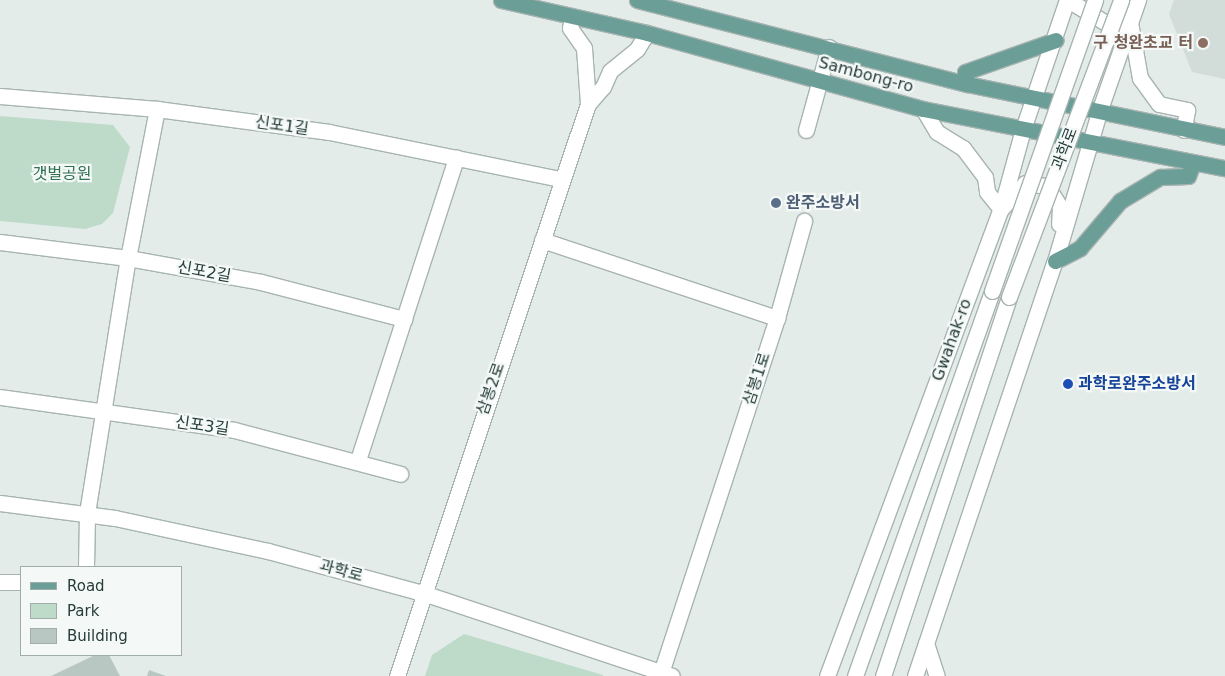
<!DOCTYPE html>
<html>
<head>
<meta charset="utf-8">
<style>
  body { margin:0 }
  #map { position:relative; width:1225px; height:676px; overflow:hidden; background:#e4ecea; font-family:"DejaVu Sans","Noto Sans KR",sans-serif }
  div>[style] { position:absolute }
  .built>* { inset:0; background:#d2dcd9 }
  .green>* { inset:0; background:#bedbca }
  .building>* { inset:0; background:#b9c7c3 }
  .roads { filter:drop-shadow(1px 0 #a7b4b1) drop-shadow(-1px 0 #a7b4b1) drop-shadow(0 1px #a7b4b1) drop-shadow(0 -1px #a7b4b1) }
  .minor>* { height:15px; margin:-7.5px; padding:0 7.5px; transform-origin:7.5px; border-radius:7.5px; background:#fff }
  .major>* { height:15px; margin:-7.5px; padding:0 7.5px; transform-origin:7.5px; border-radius:7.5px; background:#6c9e98 }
  .bridges { filter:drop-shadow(1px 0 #a7b4b1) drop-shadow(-1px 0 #a7b4b1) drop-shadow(0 1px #a7b4b1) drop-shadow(0 -1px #a7b4b1) }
  .minor-bridge>* { height:15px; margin:-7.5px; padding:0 7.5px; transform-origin:7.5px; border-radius:7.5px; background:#fff }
  .dots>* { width:14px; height:14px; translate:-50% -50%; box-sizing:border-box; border:2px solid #f4f9f7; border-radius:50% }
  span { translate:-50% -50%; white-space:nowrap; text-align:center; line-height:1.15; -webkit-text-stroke:4.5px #f4f9f7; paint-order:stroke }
  .education-label { font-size:16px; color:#785e54; font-weight:700 }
  .right { translate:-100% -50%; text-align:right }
  .street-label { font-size:16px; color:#253c39 }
  .park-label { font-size:16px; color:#327053 }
  .service-label { font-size:16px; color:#4e5e75; font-weight:700 }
  .left { translate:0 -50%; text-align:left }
  .transit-label { font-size:16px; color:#164399; font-weight:700 }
  .legend { position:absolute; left:20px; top:566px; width:162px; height:90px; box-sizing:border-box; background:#f4f9f7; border:1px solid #a1adab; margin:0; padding:6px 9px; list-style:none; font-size:15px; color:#253c39 }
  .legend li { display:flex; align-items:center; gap:10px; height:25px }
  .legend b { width:25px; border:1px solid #a1adab }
</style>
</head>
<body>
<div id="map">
  <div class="built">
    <i style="clip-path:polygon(1174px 0,1225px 0,1225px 79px,1192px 72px,1169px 14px)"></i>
  </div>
  <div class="green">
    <i style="clip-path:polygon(0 116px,113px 125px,130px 147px,113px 213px,102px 224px,85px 229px,0 221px)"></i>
    <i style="clip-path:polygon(464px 634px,603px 675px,603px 676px,425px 676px,432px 655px)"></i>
  </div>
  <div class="building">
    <i style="clip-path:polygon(95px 655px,109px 655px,120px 676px,51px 676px)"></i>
    <i style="clip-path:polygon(149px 670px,166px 676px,147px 676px)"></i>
  </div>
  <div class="roads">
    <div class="minor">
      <i style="left:1068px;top:0;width:44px;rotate:31.2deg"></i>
      <i style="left:1106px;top:23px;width:24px;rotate:-2deg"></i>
      <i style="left:1130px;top:22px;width:57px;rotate:79.9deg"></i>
      <i style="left:1140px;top:78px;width:32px;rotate:54deg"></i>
      <i style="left:1159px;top:104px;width:29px;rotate:12deg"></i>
      <i style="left:1187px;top:110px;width:20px;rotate:99deg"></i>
      <i style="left:572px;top:17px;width:11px;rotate:100deg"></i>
      <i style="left:570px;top:28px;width:24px;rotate:55deg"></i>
      <i style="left:584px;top:48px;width:56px;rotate:85.9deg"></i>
      <i style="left:0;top:96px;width:158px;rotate:4.7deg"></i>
      <i style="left:157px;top:109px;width:174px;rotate:7.6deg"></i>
      <i style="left:329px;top:132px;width:237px;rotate:11.5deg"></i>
      <i style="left:923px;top:109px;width:27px;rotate:59deg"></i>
      <i style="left:937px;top:132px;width:31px;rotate:32deg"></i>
      <i style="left:963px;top:148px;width:36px;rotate:53deg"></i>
      <i style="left:985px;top:177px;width:15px;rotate:82deg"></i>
      <i style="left:987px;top:192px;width:22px;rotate:51deg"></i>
      <i style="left:1001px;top:209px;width:35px;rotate:-47deg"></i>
      <i style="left:1025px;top:183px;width:22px;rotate:8deg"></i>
      <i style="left:1047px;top:186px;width:25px;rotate:58deg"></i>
      <i style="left:1060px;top:207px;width:17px;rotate:93deg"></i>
      <i style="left:806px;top:130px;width:86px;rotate:-74.5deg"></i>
      <i style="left:542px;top:240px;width:248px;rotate:18.4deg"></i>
      <i style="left:777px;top:318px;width:377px;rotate:108.1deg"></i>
      <i style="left:0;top:242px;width:129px;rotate:7.1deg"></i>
      <i style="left:128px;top:258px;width:135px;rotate:10.2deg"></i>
      <i style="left:261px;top:282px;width:148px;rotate:14.5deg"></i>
      <i style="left:777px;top:318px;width:101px;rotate:-74.4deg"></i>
      <i style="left:0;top:397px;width:236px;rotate:8deg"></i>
      <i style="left:234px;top:430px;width:172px;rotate:14.8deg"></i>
      <i style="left:358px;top:460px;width:318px;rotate:-72deg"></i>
      <i style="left:0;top:503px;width:116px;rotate:7.4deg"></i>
      <i style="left:115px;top:518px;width:157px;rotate:12.2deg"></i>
      <i style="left:268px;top:551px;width:161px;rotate:15.2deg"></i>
      <i style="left:423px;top:593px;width:262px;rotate:18.4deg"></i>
      <i style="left:86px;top:567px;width:54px;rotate:-88.9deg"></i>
      <i style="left:87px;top:513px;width:258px;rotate:-80.9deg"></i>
      <i style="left:128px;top:258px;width:152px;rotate:-79deg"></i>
      <i style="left:0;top:582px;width:21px"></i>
      <i style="left:926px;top:643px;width:35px;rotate:72deg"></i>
      <i style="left:397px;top:676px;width:603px;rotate:-71.54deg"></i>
      <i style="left:588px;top:104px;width:23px;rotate:-49deg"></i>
      <i style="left:603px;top:87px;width:17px;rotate:-66deg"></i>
      <i style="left:610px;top:71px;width:35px;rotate:-39deg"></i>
      <i style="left:637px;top:49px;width:19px;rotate:-58deg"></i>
      <i style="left:827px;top:676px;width:498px;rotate:-69.6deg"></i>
      <i style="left:1001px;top:209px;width:83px;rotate:-74.6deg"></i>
      <i style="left:1023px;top:129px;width:136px;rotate:-71.2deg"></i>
      <i style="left:855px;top:676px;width:409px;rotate:-70.4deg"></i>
      <i style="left:883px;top:676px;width:399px;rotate:-71.6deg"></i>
      <i style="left:915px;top:676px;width:438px;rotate:-71.4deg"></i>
      <i style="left:1055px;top:261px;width:155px;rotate:-73.5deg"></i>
      <i style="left:1099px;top:112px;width:119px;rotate:-70.8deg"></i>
    </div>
    <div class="major">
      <i style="left:501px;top:0;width:150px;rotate:12.7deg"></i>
      <i style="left:647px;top:33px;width:286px;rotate:15.4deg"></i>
      <i style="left:923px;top:109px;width:308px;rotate:11.1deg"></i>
      <i style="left:637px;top:0;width:341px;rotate:14.3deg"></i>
      <i style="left:967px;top:84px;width:263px;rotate:11.6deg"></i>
      <i style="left:967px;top:84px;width:12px;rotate:-99deg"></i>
      <i style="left:965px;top:72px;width:96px;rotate:-19.4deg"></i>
      <i style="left:1055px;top:261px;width:28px;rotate:-27deg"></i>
      <i style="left:1080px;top:248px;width:62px;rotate:-49.6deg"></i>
      <i style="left:1120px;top:201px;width:47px;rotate:-31deg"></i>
      <i style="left:1160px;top:177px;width:28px;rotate:-2deg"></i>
      <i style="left:1188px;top:176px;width:14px;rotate:-69deg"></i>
    </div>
  </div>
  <div class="bridges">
    <div class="minor-bridge">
      <i style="left:992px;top:291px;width:309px;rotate:-70.5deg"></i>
      <i style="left:1009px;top:297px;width:317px;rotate:-69.3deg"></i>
    </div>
  </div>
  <div class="dots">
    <i style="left:1203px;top:43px;background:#8d6e63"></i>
    <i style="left:776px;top:203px;background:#5c6f8a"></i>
    <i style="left:1068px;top:384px;background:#1a4fb4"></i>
  </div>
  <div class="education-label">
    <span class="right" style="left:1193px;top:43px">구 청완초교 터</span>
  </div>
  <div class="street-label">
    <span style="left:866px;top:75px;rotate:15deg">Sambong-ro</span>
    <span style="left:282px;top:126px;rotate:8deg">신포1길</span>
    <span style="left:1065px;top:149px;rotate:-69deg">과학로</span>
    <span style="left:204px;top:272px;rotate:10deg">신포2길</span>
    <span style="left:952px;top:340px;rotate:-70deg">Gwahak-ro</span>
    <span style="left:757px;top:379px;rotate:-72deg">삼봉1로</span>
    <span style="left:491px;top:389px;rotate:-71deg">삼봉2로</span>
    <span style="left:202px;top:426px;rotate:8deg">신포3길</span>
    <span style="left:341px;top:571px;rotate:15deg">과학로</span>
  </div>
  <div class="park-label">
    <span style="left:62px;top:174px">갯벌공원</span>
  </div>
  <div class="service-label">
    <span class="left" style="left:786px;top:203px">완주소방서</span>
  </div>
  <div class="transit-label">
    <span class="left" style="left:1078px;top:384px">과학로완주소방서</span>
  </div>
  <ul class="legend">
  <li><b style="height:6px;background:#6c9e98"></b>Road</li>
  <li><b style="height:14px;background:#bedbca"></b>Park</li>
  <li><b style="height:14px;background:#b9c7c3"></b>Building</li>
  </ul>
</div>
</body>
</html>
